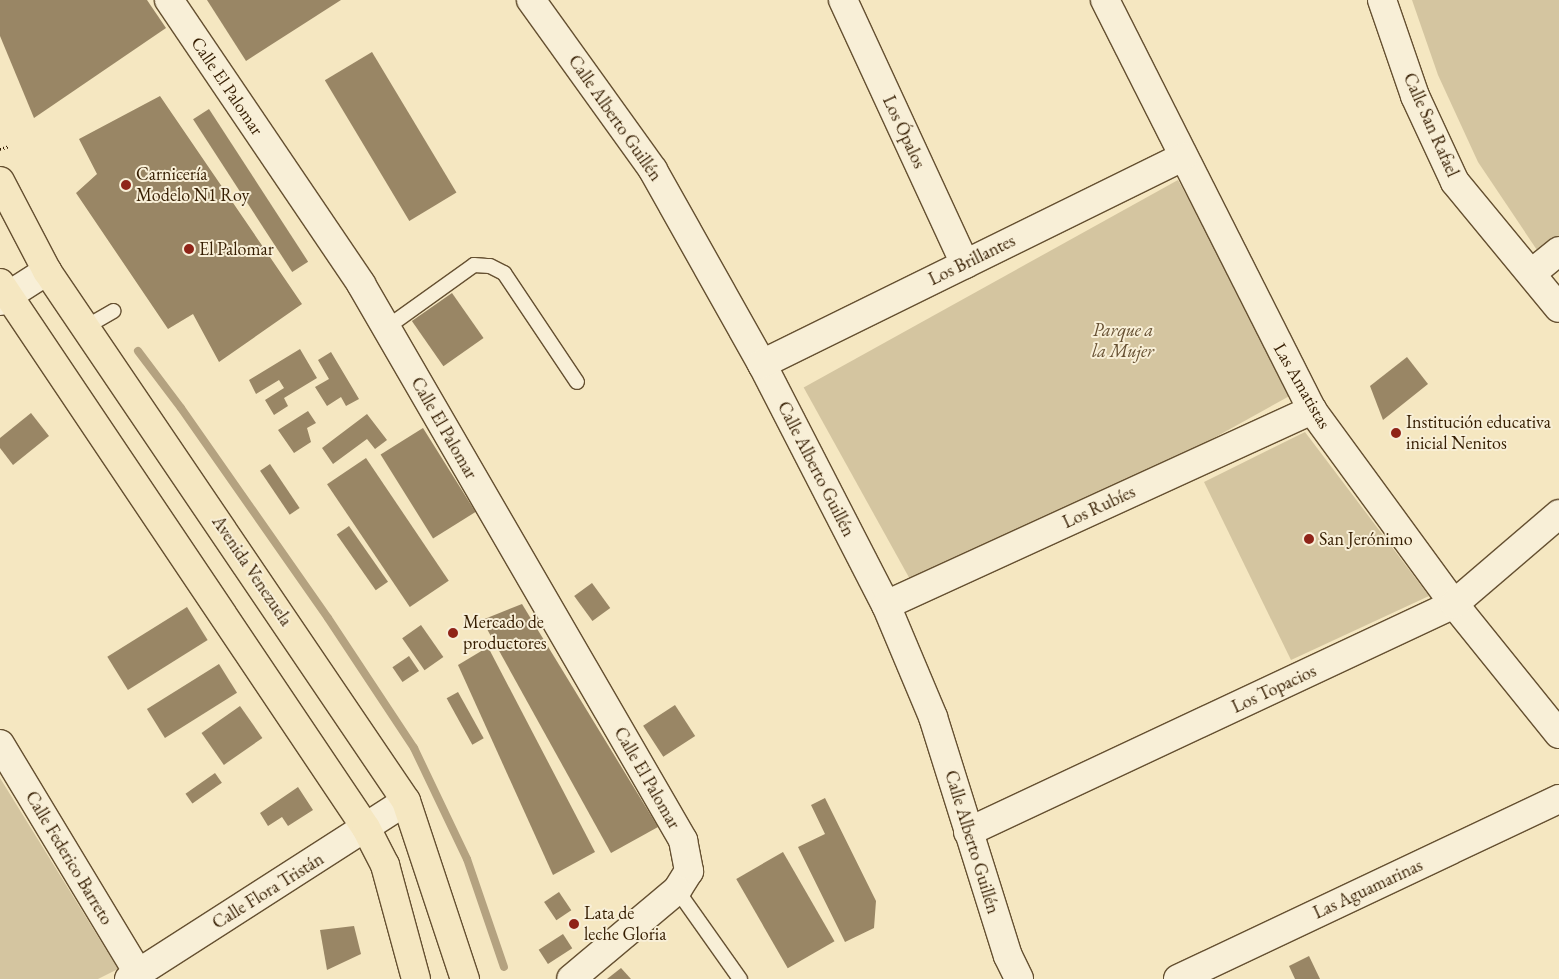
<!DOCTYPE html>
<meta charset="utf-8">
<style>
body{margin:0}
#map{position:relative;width:1559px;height:979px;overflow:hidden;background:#f5e7c1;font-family:"EB Garamond",serif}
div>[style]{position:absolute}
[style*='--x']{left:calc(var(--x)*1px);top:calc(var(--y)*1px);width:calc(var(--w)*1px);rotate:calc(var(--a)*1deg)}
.green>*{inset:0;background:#d4c5a0;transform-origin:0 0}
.stream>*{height:8px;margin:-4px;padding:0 4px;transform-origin:4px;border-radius:4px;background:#b4a280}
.building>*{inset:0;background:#998665;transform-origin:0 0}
.path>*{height:3px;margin-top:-1.5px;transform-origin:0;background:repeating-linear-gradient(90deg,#351d01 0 1px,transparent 0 3.5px)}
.roads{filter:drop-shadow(1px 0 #655031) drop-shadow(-1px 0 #655031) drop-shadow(0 1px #655031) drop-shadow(0 -1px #655031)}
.lane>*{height:14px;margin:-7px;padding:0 7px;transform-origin:7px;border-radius:7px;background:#f8efd7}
.street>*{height:28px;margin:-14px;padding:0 14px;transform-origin:14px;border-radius:14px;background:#f8efd7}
.primary>*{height:28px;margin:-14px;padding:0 14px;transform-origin:14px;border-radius:14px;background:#f5e7c1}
.dots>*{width:14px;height:14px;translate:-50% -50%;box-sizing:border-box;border:2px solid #f8efd7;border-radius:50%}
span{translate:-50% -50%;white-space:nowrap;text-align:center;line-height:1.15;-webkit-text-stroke:4px #f8efd7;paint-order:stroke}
.street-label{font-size:18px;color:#351d01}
.poi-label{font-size:18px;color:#351d01}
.left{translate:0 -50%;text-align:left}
.park-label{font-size:18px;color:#654f31;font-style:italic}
</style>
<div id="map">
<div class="green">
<i style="clip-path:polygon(1412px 0,1559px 0,1559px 241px,1541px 256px,1478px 162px,1438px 75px)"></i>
<i style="left:1178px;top:180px;width:243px;height:428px;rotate:61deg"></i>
<i style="clip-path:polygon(1305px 432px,1429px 596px,1291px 660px,1204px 482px)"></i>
<i style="clip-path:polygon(0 778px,118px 969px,98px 979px,0 979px)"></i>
</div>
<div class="stream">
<i style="--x:138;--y:351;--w:71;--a:53"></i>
<i style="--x:181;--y:408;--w:256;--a:55"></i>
<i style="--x:328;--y:618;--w:156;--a:56.5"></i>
<i style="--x:414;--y:748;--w:123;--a:64.5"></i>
<i style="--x:467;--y:859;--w:114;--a:71.1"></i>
</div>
<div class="building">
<i style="clip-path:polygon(0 0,147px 0,166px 28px,34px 118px,0 36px)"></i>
<i style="clip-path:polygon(207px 0,341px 0,246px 61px)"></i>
<i style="left:372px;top:52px;width:164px;height:55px;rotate:59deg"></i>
<i style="clip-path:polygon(160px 96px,302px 304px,219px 362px,193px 314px,168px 329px,76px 193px,97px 174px,79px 139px)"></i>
<i style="left:209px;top:109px;width:182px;height:19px;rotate:57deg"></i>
<i style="left:452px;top:293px;width:55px;height:49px;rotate:55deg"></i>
<i style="clip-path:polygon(300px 349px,317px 378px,284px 398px,288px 406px,274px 415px,265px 400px,284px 388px,279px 380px,256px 394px,249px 380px)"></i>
<i style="clip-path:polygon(331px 352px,359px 399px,346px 406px,341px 397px,327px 406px,315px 387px,329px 379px,318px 360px)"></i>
<i style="clip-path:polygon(1407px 357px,1428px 384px,1383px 420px,1370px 386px)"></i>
<i style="clip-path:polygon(308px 411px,316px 423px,307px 428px,311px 442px,294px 453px,278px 430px)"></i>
<i style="clip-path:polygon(31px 413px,49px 436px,13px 465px,0 448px,0 438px)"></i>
<i style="clip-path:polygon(367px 414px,387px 440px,375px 449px,367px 439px,333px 464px,322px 448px)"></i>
<i style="left:423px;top:428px;width:99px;height:50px;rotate:58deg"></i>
<i style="left:366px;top:458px;width:148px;height:47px;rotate:56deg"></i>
<i style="left:270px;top:464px;width:53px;height:12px;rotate:56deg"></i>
<i style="left:349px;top:526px;width:68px;height:15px;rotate:55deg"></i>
<i style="left:592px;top:583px;width:31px;height:22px;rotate:54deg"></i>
<i style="clip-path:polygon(522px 604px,658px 827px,611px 853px,482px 620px)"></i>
<i style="left:187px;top:607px;width:39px;height:94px;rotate:58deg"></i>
<i style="left:421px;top:625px;width:39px;height:23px;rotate:55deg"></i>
<i style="clip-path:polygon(488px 647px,595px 852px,553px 875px,458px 665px)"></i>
<i style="left:409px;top:656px;width:18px;height:20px;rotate:56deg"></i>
<i style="left:219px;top:664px;width:34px;height:85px;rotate:58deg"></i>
<i style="left:458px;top:692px;width:53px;height:13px;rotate:61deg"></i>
<i style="left:675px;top:705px;width:37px;height:38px;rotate:57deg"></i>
<i style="left:240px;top:706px;width:39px;height:47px;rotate:55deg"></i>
<i style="left:215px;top:773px;width:12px;height:36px;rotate:55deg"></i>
<i style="clip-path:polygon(298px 787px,313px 810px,288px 826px,282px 817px,268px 826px,260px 813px)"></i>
<i style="clip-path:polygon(825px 798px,876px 901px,874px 928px,845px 942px,798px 847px,825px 834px,811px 805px)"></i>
<i style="left:783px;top:852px;width:103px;height:54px;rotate:60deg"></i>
<i style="left:559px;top:892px;width:22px;height:18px;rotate:56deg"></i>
<i style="clip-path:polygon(354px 926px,361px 954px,327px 970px,320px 930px)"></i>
<i style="left:563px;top:934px;width:17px;height:29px;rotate:57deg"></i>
<i style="clip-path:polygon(1309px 956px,1320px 979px,1295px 979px,1289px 966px)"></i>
<i style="clip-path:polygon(621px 968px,631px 979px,607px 979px)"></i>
</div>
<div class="path">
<i style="--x:0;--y:149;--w:9;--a:-18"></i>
</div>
<div class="roads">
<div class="lane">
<i style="--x:84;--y:328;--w:34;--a:-30"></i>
<i style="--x:386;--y:328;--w:108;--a:-35.6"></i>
<i style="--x:474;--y:265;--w:16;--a:4"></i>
<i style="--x:490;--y:266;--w:16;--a:27"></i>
<i style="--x:504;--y:273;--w:131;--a:56.2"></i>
<i style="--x:677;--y:890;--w:109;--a:54.7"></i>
</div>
<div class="street">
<i style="--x:169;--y:0;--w:343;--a:55.9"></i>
<i style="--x:361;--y:284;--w:643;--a:59.92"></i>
<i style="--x:683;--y:840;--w:32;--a:79"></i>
<i style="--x:689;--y:871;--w:22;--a:122"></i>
<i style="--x:677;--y:890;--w:138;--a:140"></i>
<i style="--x:531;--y:0;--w:209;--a:54.3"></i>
<i style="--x:653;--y:170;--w:223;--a:60.7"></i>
<i style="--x:762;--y:364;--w:271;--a:62.8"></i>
<i style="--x:886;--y:605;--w:121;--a:67.2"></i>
<i style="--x:933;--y:717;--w:250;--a:72.6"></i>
<i style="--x:1008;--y:956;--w:25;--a:64"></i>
<i style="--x:843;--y:0;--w:291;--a:65.2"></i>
<i style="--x:1105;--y:0;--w:459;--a:63.2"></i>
<i style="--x:1312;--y:410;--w:240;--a:53.8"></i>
<i style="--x:1454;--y:604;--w:167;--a:51.1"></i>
<i style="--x:1382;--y:0;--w:102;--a:71"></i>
<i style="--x:1415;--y:96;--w:95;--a:65.1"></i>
<i style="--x:1455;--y:182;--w:163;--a:50.5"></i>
<i style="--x:1532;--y:273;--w:35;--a:-39"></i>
<i style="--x:0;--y:301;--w:56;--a:-32.6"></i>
<i style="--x:762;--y:364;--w:469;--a:-26.2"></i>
<i style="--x:886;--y:605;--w:469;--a:-24.6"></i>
<i style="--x:0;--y:744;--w:267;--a:58.9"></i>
<i style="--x:968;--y:832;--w:537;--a:-25.13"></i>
<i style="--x:1454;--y:604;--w:138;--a:-40.6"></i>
<i style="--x:129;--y:979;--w:329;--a:-32.7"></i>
<i style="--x:1178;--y:979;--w:421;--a:-25.3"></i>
</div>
<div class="primary">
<i style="--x:0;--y:181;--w:102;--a:62.4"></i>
<i style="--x:47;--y:271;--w:640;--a:55.89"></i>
<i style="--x:406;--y:801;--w:188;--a:71.7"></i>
<i style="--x:0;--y:283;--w:656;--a:56.12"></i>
<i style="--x:366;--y:828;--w:42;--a:62.8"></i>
<i style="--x:385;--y:865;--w:118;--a:74.8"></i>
</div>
</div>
<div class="dots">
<i style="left:126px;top:185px;background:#8f2418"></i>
<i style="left:189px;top:249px;background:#8f2418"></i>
<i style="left:1396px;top:433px;background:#8f2418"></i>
<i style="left:1309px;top:539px;background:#8f2418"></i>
<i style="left:453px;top:633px;background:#8f2418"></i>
<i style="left:574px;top:924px;background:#8f2418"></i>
</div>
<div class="street-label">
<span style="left:227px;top:86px;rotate:56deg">Calle El Palomar</span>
<span style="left:615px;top:118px;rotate:55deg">Calle Alberto Guillén</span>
<span style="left:1431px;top:125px;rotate:66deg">Calle San Rafael</span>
<span style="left:904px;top:132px;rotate:65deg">Los Ópalos</span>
<span style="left:972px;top:260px;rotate:-26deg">Los Brillantes</span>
<span style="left:1302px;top:386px;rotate:60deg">Las Amatistas</span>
<span style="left:444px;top:428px;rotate:60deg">Calle El Palomar</span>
<span style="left:816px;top:469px;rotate:63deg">Calle Alberto Guillén</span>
<span style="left:1099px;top:507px;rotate:-25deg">Los Rubíes</span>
<span style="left:252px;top:571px;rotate:56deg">Avenida Venezuela</span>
<span style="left:1274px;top:689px;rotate:-25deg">Los Topacios</span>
<span style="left:647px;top:778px;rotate:60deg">Calle El Palomar</span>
<span style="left:972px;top:842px;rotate:73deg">Calle Alberto Guillén</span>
<span style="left:69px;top:858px;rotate:59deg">Calle Federico Barreto</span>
<span style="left:1368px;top:889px;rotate:-25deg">Las Aguamarinas</span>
<span style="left:268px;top:891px;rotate:-32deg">Calle Flora Tristán</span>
</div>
<div class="poi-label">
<span class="left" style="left:136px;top:185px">Carnicería<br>Modelo N1 Roy</span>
<span class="left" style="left:199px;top:249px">El Palomar</span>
<span class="left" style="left:1406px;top:433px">Institución educativa<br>inicial Nenitos</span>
<span class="left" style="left:1319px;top:539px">San Jerónimo</span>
<span class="left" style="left:463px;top:633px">Mercado de<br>productores</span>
<span class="left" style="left:584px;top:924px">Lata de<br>leche Gloria</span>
</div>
<div class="park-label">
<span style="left:1123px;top:341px">Parque a<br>la Mujer</span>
</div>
</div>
